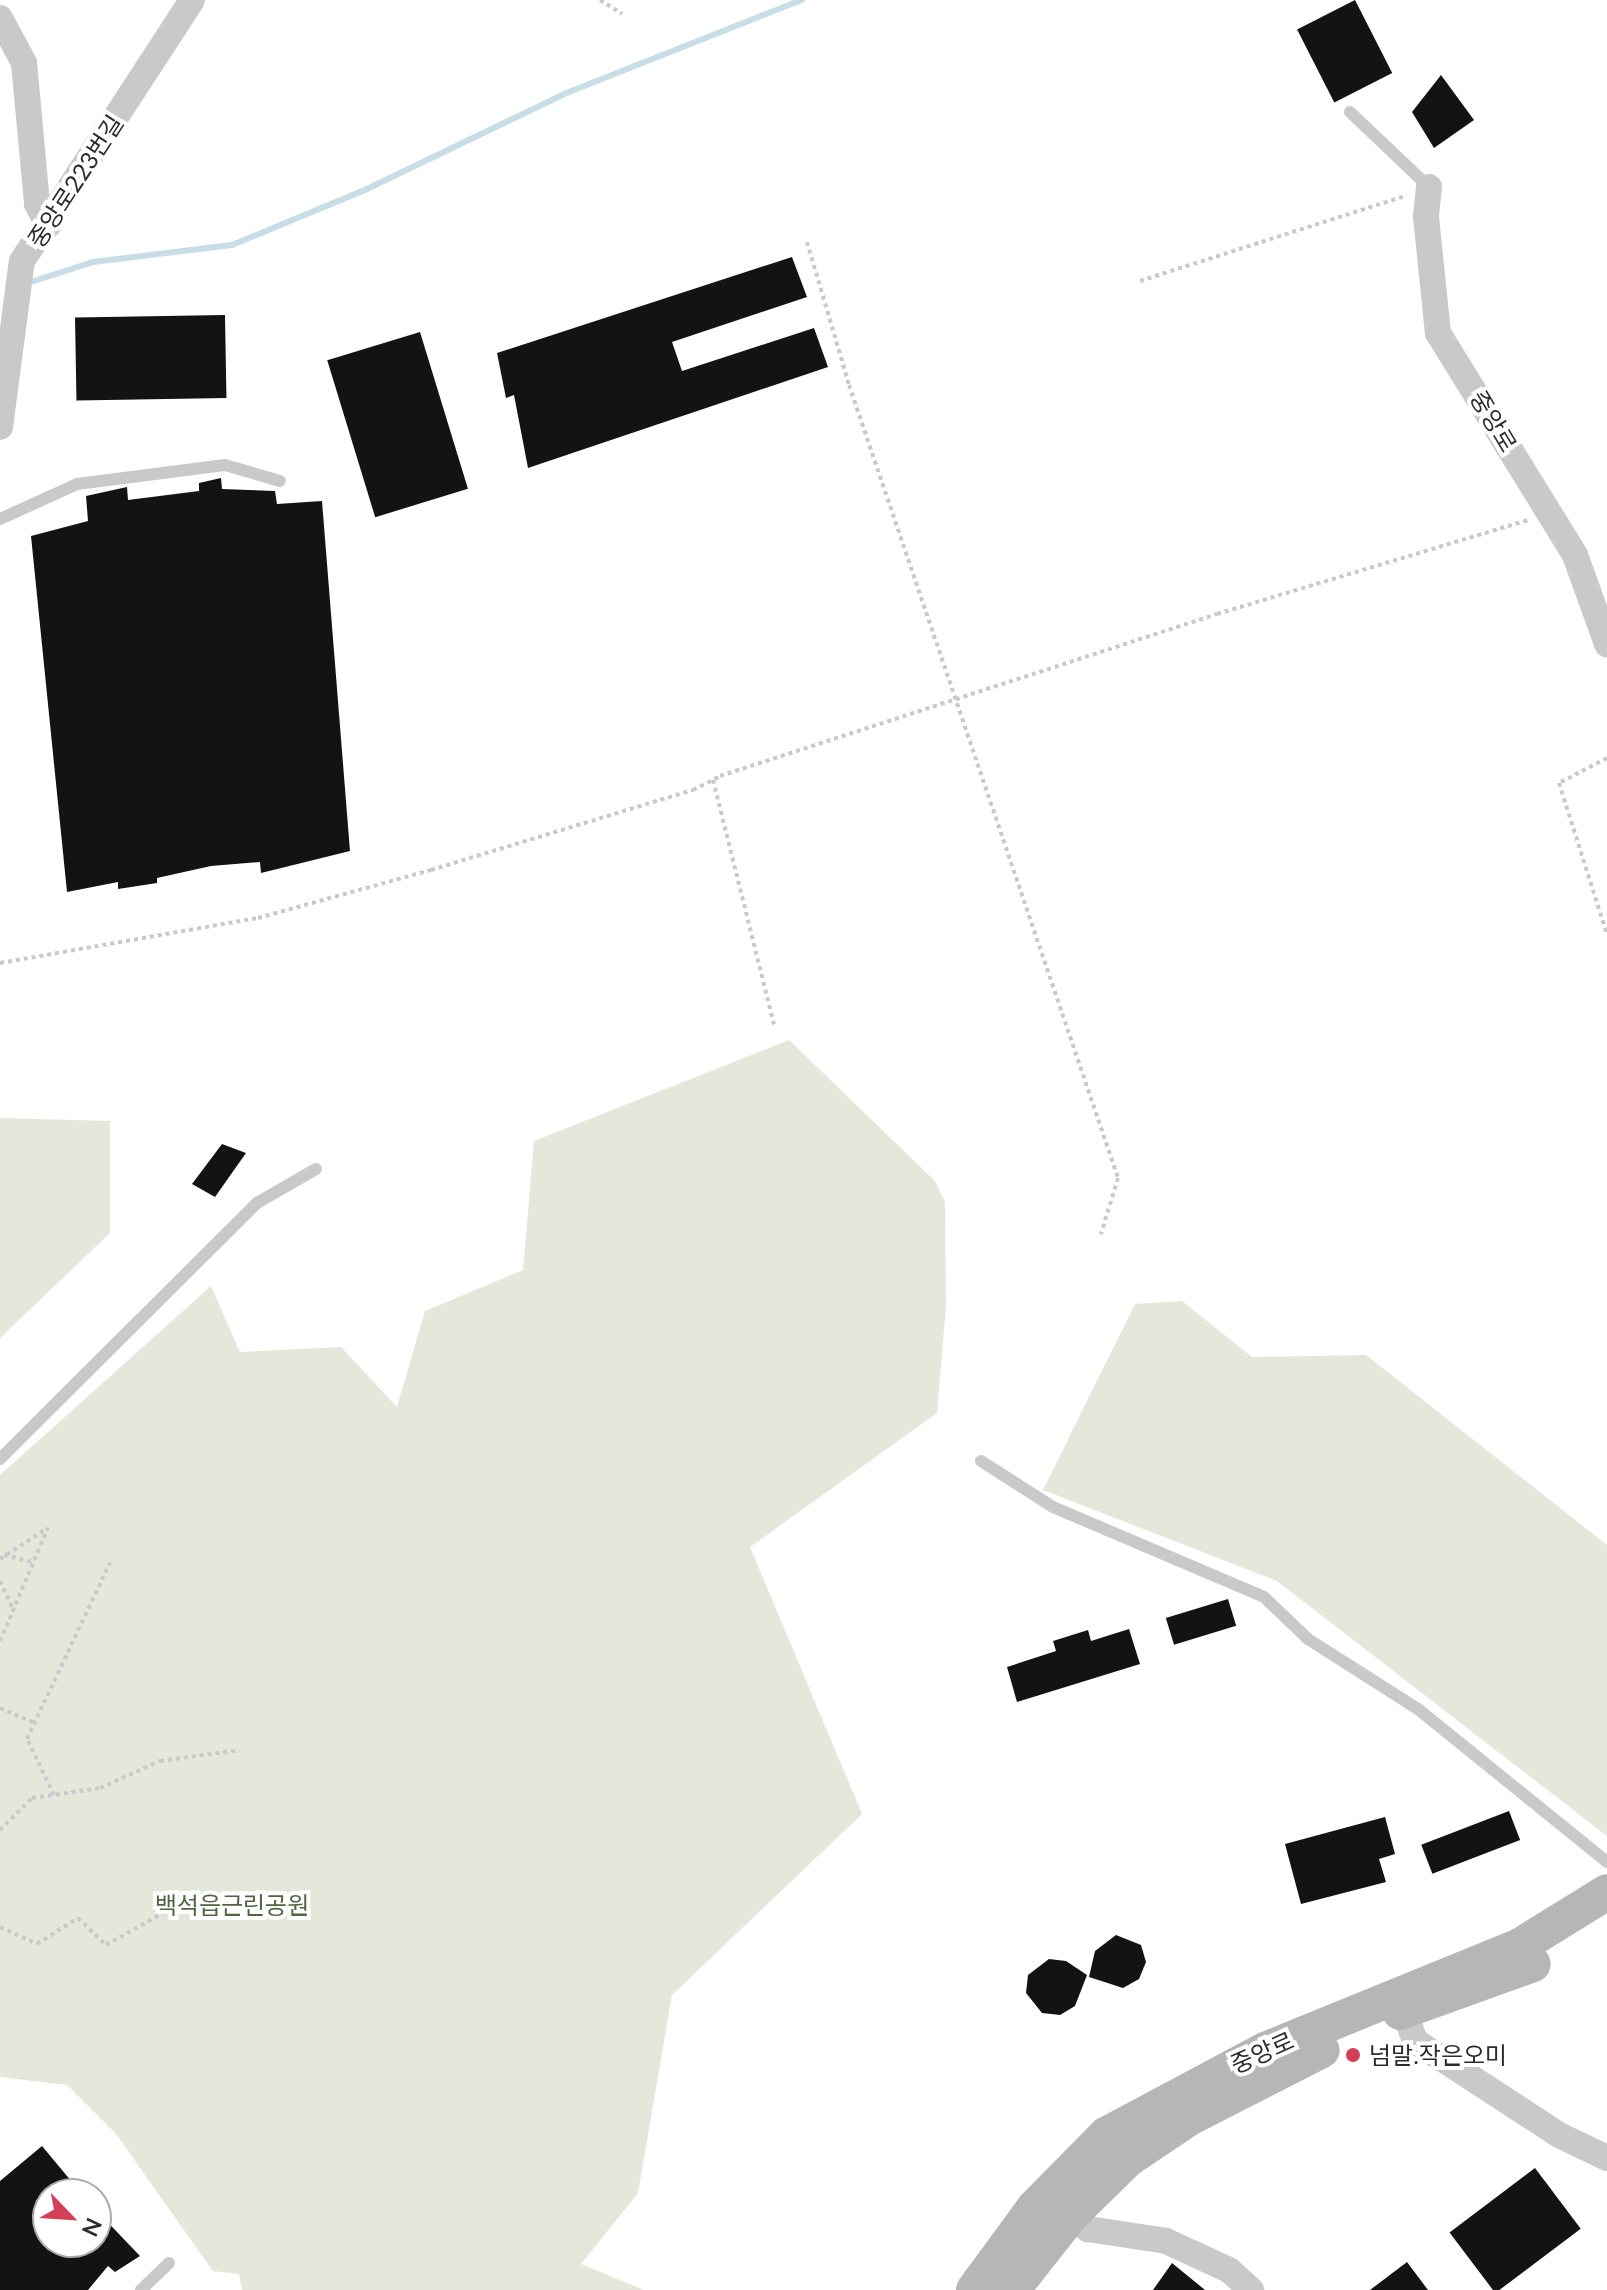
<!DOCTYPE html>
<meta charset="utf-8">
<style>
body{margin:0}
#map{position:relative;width:1607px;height:2290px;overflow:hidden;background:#fff;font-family:Lato,"Noto Sans KR",sans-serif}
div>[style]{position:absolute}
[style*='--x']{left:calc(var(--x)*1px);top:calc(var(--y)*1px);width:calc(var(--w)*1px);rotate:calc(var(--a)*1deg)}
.green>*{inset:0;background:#e3e8db}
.stream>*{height:6px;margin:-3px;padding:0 3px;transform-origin:3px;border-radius:3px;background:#c9dde7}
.building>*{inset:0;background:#131313;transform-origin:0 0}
.path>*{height:4px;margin-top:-2px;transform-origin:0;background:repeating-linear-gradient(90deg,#c9c9c9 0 4px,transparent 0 8px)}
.lane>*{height:12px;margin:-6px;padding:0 6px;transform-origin:6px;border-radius:6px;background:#c9c9c9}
.street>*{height:26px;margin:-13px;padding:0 13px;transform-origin:13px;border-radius:13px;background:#c9c9c9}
.secondary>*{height:36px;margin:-18px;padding:0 18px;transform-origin:18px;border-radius:18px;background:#b6b6b6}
.dots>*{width:22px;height:22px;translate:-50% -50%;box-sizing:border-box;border:4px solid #fff;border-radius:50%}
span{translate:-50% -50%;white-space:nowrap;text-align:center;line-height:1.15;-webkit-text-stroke:8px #fff;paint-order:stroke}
.street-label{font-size:24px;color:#2c2c2c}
.park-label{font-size:24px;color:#52633f}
.poi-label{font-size:24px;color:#2c2c2c}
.left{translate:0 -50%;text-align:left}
.north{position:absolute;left:32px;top:2178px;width:80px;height:80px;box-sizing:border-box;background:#fff;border:2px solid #ababab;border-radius:50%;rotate:115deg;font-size:22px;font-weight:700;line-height:32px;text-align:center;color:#2c2c2c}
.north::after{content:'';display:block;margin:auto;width:28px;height:36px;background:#d23f56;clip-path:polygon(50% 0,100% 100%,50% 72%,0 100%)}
</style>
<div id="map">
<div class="green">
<i style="clip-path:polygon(789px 1040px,935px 1181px,945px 1202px,946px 1305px,937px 1413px,750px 1547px,862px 1814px,672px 1995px,638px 2193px,581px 2264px,644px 2290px,242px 2290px,239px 2274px,213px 2271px,116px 2134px,67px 2085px,0 2077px,0 1475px,211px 1286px,240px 1352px,341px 1347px,397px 1407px,425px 1311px,523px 1270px,534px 1141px)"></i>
<i style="clip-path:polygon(0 1118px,110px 1121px,110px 1233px,0 1338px)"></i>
<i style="clip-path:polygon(1182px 1301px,1252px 1357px,1366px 1355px,1607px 1545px,1607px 1836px,1277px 1581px,1043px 1490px,1135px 1304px)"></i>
</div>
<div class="stream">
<i style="--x:25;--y:284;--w:71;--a:-17.9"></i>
<i style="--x:93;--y:262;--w:140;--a:-7"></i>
<i style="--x:232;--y:245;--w:146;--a:-22.5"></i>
<i style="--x:367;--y:189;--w:219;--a:-25.7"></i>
<i style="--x:564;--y:94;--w:256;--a:-21.6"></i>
</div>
<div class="building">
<i style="left:1355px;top:0;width:82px;height:65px;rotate:63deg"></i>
<i style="clip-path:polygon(1441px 75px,1474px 120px,1434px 148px,1412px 112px)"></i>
<i style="clip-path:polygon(792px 257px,807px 297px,672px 342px,682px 371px,814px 328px,828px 367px,528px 468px,514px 395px,506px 398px,497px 353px)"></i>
<i style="left:225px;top:315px;width:83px;height:150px;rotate:89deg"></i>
<i style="left:420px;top:332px;width:164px;height:97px;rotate:73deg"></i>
<i style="clip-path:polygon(221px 478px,222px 489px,275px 491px,277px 504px,322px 501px,350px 851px,261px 873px,260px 862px,211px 866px,157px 878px,157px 883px,118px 889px,118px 882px,67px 892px,31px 536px,88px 521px,86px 496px,127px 487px,128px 500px,199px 491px,199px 483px)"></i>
<i style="clip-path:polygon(222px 1144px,246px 1153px,215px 1197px,192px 1184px)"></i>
<i style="left:1228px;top:1599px;width:28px;height:65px;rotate:73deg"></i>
<i style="clip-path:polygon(1129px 1629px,1140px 1664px,1017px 1702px,1007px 1667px,1056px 1651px,1053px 1641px,1088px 1630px,1091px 1641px)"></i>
<i style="left:1509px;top:1811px;width:31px;height:94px;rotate:69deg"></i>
<i style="clip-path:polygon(1385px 1817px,1395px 1854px,1379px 1859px,1386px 1882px,1301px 1904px,1285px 1844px)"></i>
<i style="clip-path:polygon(1116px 1935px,1141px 1945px,1146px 1962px,1139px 1979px,1123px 1988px,1089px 1977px,1095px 1951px)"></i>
<i style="clip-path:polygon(1049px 1959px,1066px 1961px,1087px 1975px,1075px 2006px,1060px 2015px,1042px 2013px,1026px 1993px,1028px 1975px)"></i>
<i style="clip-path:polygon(42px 2146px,82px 2194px,48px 2194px,48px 2242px,96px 2242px,96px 2210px,140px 2256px,115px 2272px,108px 2266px,88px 2290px,0 2290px,0 2181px)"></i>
<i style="left:1535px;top:2168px;width:76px;height:107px;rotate:53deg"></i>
<i style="clip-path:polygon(1407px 2262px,1428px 2290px,1370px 2290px)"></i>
<i style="clip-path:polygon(1172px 2263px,1205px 2290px,1153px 2290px)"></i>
</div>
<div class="path">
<i style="--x:600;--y:0;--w:26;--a:32"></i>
<i style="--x:807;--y:242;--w:149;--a:73.6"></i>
<i style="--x:849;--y:385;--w:837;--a:71.26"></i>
<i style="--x:1118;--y:1178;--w:59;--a:106.9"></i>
<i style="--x:1140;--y:281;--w:277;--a:-17.8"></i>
<i style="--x:1607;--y:758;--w:54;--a:152.5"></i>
<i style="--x:1559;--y:783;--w:158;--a:72.4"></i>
<i style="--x:713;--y:780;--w:252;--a:76"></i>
<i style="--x:0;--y:963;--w:262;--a:-9.9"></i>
<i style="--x:258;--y:918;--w:180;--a:-15.5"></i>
<i style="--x:431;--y:870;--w:274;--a:-17"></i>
<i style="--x:693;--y:790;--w:30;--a:-27"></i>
<i style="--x:720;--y:776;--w:523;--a:-18.05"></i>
<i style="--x:1217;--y:614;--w:326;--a:-16.8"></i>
<i style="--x:4;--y:1555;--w:30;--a:14"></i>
<i style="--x:0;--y:1559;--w:55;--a:-33.1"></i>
<i style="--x:0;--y:1581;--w:29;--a:65"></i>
<i style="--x:0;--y:1641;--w:123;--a:-67"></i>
<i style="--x:0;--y:1708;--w:40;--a:23.4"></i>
<i style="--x:54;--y:1795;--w:62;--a:-115.7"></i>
<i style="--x:27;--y:1739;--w:195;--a:-64.8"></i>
<i style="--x:0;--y:1830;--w:45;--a:-45"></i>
<i style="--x:32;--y:1798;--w:69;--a:-8.4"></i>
<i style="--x:100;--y:1788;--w:66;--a:-24.2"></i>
<i style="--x:160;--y:1761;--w:80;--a:-7.9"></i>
<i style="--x:0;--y:1927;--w:41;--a:24.7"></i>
<i style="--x:37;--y:1944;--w:49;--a:-32.4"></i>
<i style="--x:78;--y:1918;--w:39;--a:44"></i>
<i style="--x:106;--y:1945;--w:94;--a:-29.3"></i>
<i style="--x:188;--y:1899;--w:28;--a:19"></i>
</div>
<div class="lane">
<i style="--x:1350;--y:112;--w:109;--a:43.5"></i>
<i style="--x:0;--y:519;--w:85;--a:-24.4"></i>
<i style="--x:77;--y:484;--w:149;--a:-7.3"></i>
<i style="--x:225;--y:465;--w:57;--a:16.2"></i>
<i style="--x:0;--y:1459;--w:363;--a:-44.9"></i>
<i style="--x:257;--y:1203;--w:68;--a:-30"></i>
<i style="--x:981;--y:1461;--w:85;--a:32.6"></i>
<i style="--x:1053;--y:1507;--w:229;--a:23.1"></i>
<i style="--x:1264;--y:1597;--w:61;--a:43.7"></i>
<i style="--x:1308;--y:1639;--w:130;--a:32.5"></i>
<i style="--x:1418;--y:1709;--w:243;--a:39"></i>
<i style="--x:141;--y:2290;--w:39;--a:-44"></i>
</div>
<div class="street">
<i style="--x:0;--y:18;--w:51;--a:61.9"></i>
<i style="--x:24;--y:63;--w:142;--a:84.7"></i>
<i style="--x:37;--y:204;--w:24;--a:62"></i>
<i style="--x:1429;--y:187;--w:30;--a:96"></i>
<i style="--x:1426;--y:217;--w:117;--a:84.1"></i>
<i style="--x:1438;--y:333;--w:261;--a:58.3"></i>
<i style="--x:1575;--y:555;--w:95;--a:70.2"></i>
<i style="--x:0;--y:427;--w:167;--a:-82.5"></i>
<i style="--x:22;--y:261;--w:311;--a:-56.9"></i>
<i style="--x:1399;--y:1997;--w:47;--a:70"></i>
<i style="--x:1415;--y:2041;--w:174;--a:33.1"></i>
<i style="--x:1561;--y:2136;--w:51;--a:25.6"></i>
<i style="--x:1059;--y:2205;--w:38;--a:40"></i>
<i style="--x:1088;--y:2229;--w:79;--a:8.7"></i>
<i style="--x:1166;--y:2241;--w:69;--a:24.7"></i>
<i style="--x:1229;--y:2270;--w:30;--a:42"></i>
</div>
<div class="secondary">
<i style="--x:1400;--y:2012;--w:141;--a:-19.8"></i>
<i style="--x:974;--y:2290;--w:102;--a:-53.8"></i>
<i style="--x:1034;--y:2208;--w:103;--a:-45.4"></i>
<i style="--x:1106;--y:2135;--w:180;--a:-28.1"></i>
<i style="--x:1265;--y:2050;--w:275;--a:-22.2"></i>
<i style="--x:1520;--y:1946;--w:102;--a:-31.8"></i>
<i style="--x:1012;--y:2290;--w:94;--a:-51.9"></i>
<i style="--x:1070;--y:2216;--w:81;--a:-44.5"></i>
<i style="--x:1128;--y:2159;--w:73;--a:-33.9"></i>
<i style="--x:1189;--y:2118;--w:149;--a:-27.1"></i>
</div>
<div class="dots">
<i style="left:1353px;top:2055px;background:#d23f56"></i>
</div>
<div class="street-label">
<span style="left:75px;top:181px;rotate:-57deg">중앙로223번길</span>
<span style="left:1494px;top:421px;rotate:59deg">중앙로</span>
<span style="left:1262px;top:2052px;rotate:-24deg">중앙로</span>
</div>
<div class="park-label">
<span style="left:232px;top:1905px">백석읍근린공원</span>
</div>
<div class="poi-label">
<span class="left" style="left:1369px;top:2055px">넘말.작은오미</span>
</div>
<div class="north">N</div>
</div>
